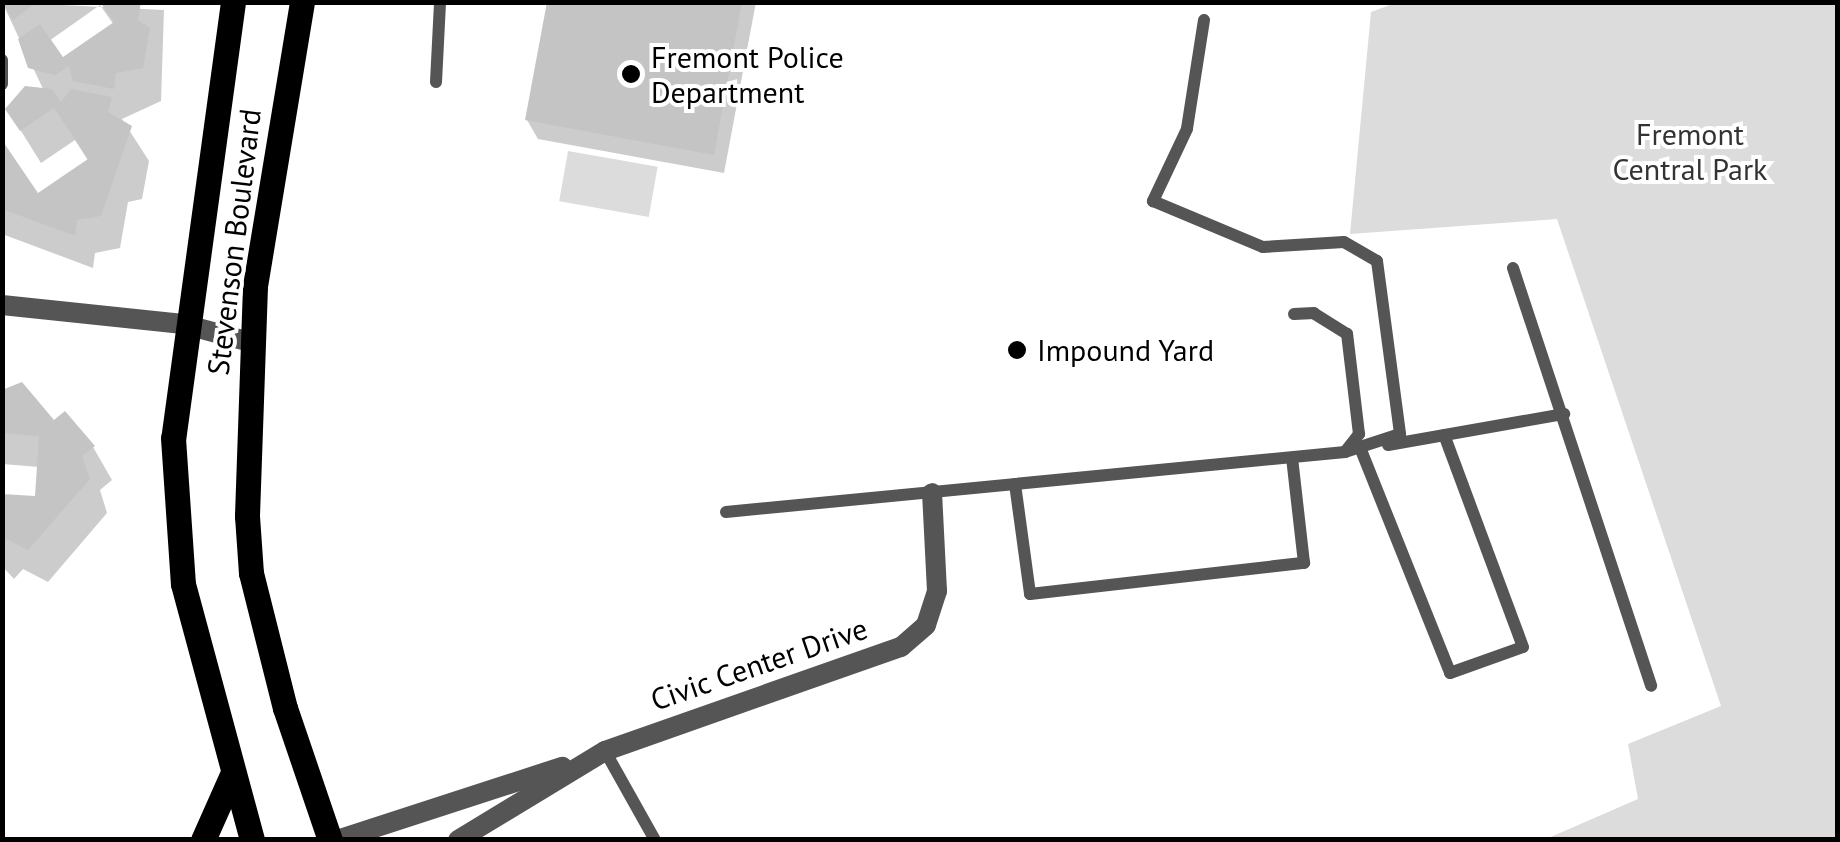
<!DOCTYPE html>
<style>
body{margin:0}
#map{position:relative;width:1840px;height:842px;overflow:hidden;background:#fff;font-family:"PT Sans",sans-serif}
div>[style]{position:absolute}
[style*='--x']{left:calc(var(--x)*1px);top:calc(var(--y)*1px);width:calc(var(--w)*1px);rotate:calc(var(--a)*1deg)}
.green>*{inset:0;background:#dcdcdc;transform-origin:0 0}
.shadow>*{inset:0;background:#0003}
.building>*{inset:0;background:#c4c4c4}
.service>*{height:12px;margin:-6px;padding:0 6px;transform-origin:6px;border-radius:6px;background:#555}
.minor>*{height:20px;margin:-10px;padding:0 10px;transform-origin:10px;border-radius:10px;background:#555}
.primary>*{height:25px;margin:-12.5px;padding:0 12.5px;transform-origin:12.5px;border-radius:12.5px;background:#000}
.dots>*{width:28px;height:28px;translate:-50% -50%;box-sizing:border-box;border:5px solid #fff;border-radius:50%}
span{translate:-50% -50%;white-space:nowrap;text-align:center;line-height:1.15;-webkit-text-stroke:8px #fff;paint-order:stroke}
.poi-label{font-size:30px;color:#000}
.left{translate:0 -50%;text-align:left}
.park-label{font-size:30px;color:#333}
.street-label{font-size:30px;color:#000}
.frame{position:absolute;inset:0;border:5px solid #000;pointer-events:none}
</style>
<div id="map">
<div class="green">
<i style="clip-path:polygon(1398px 2px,1837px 3px,1837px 839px,1546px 839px,1638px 799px,1628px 744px,1721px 706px,1557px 219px,1350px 234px,1371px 12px)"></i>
<i style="left:568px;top:151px;width:91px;height:51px;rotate:10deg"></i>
</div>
<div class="shadow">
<i style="clip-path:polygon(evenodd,2px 2px,164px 10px,161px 101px,122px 119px,149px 161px,142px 199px,128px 202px,120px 248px,95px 253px,93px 268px,2px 234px,2px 144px,38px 196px,89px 162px,75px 140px,41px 163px,8px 110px,44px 91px,2px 2px,100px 5px,114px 25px,63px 61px,49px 41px,100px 5px)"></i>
<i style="clip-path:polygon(549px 2px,756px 2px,724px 173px,538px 139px,527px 120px)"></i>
<i style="clip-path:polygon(2px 389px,93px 447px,112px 480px,100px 490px,107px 513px,48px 582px,23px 569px,14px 579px,2px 566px,2px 496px,37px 499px,39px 467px,2px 464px)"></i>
</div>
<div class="building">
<i style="clip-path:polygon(2px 2px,37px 2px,13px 20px)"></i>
<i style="clip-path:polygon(100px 2px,141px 2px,138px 20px,150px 28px,143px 68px,116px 73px,114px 89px,73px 81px,69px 66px,55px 75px,28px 68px,18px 39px,40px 24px,63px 57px,114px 22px)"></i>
<i style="clip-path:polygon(547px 2px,742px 2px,714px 155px,525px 120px)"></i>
<i style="clip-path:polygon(25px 86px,52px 89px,61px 102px,71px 89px,112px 97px,108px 112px,132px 126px,101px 216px,77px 220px,75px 236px,2px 209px,2px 140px,38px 193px,88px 159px,54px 108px,20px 131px,5px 109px)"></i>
<i style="clip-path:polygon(22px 382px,54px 420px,65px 411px,95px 446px,82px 456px,90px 479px,28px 550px,2px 537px,2px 494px,35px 496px,39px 436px,2px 433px,2px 390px)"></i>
</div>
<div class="service">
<i style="--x:1204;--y:20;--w:110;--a:98.9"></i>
<i style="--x:1187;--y:129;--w:80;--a:115.3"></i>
<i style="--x:1153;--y:201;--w:119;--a:22.7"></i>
<i style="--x:1263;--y:247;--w:81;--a:-3.5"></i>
<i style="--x:1344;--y:242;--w:38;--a:30"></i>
<i style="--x:1377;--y:261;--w:175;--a:82.4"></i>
<i style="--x:1400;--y:434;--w:58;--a:161.9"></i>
<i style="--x:2;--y:60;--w:24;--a:90"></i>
<i style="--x:436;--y:82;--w:80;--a:-87.1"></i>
<i style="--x:1513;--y:268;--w:440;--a:71.7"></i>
<i style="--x:1388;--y:445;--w:179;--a:-10"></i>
<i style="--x:1361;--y:450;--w:240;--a:68.2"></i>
<i style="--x:1450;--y:673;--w:77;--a:-19.6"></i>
<i style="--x:1523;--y:647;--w:226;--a:-110.4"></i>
<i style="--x:1015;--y:484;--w:111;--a:82.2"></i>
<i style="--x:1030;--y:594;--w:276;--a:-6.5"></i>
<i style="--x:1304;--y:563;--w:106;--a:-96.5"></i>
<i style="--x:726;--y:512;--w:622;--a:-5.54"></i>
<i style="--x:1345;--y:452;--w:23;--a:-52"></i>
<i style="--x:1359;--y:434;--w:101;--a:-96.8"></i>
<i style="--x:1347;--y:334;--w:39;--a:-148"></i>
<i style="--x:1314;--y:313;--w:20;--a:177"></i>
<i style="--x:605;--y:751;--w:102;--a:60.7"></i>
</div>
<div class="minor">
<i style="--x:2;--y:305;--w:182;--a:6"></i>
<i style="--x:183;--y:324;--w:69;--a:15"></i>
<i style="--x:337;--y:840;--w:237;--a:-18"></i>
<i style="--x:458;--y:840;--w:172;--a:-31.2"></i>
<i style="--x:605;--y:751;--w:314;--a:-19.4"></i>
<i style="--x:901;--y:647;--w:33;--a:-41"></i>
<i style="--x:926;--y:625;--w:36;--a:-72"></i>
<i style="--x:937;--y:591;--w:98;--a:-92.9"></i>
</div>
<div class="primary">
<i style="--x:233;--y:2;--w:440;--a:97.8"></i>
<i style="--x:173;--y:438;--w:146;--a:86.1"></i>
<i style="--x:183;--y:584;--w:265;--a:74.9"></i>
<i style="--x:302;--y:2;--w:288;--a:99.4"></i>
<i style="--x:255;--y:286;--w:230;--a:92"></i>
<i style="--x:247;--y:516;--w:57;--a:86"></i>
<i style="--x:251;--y:573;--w:139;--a:75.9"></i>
<i style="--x:285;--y:708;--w:139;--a:71.2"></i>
<i style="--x:203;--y:840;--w:71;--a:-66"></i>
</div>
<div class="dots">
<i style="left:631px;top:74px;background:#000"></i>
<i style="left:1017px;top:350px;background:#000"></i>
</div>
<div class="poi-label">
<span class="left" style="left:651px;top:74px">Fremont Police<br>Department</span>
<span class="left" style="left:1037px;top:350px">Impound Yard</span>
</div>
<div class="park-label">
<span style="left:1690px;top:151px">Fremont<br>Central Park</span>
</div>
<div class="street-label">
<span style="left:234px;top:242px;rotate:-83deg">Stevenson Boulevard</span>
<span style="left:759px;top:664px;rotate:-19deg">Civic Center Drive</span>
</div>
<div class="frame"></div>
</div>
